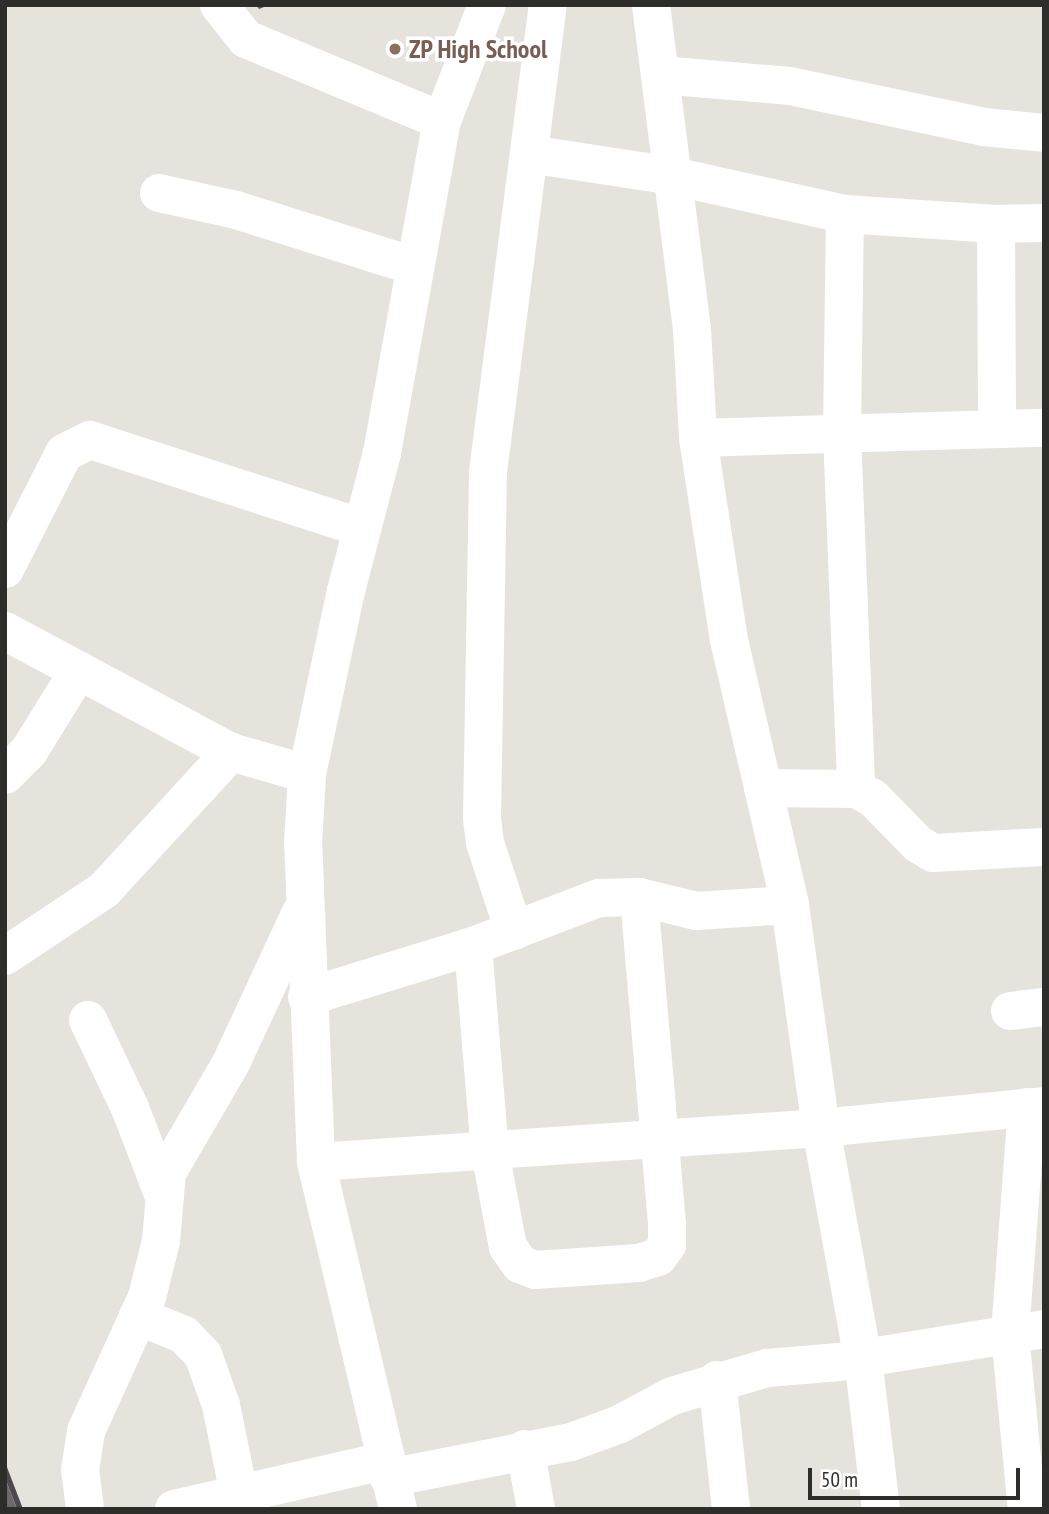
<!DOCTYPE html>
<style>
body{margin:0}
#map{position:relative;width:1049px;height:1514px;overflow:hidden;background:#e5e3db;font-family:"PT Sans Narrow",sans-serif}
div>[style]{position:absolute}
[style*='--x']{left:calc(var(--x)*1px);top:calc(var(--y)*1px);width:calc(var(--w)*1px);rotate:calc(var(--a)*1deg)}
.minor>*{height:38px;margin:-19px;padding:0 19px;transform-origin:19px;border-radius:19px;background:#fff}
.wall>*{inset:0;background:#5f5a5f}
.shaded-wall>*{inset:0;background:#4d4a4e}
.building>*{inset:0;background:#6e696f}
.dots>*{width:19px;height:19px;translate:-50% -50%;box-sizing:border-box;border:4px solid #fff;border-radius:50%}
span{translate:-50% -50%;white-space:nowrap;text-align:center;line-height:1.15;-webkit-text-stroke:7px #fff;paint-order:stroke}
.education-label{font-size:26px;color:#785e54;font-weight:700}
.left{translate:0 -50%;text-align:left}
.frame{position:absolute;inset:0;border:7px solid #2d2d2a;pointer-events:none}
.scale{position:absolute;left:808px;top:1468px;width:212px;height:32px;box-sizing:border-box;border:4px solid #2d2d2a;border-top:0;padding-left:9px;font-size:21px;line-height:24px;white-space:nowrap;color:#2d2d2a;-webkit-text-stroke:5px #fff;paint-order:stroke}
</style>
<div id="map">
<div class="minor">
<i style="--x:219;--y:5;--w:43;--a:51.5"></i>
<i style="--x:246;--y:39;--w:212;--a:22.7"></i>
<i style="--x:651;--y:5;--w:327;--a:82.8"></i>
<i style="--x:692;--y:329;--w:109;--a:86.8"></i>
<i style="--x:698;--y:438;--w:204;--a:81.3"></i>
<i style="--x:729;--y:640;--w:272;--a:77"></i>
<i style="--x:790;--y:905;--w:225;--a:82.1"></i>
<i style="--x:821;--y:1128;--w:234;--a:79.7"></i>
<i style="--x:863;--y:1358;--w:152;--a:83.2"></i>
<i style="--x:660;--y:75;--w:130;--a:4.8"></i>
<i style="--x:790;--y:86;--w:198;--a:11.9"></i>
<i style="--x:984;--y:127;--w:60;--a:5.7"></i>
<i style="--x:529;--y:154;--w:146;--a:8.7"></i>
<i style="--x:673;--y:176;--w:176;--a:12.5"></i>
<i style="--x:845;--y:214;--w:151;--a:3.8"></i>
<i style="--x:996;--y:224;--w:48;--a:-1.2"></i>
<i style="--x:159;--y:193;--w:79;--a:12.4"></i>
<i style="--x:236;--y:210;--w:187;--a:17.5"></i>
<i style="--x:845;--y:214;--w:220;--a:90.8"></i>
<i style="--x:842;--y:434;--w:355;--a:87.7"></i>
<i style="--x:996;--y:224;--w:205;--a:89.7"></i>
<i style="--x:698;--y:438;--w:346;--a:-1.7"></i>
<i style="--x:5;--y:569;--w:130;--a:-63"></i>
<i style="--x:64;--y:453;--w:29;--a:-27"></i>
<i style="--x:90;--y:440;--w:286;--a:17.9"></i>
<i style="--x:5;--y:631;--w:256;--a:28.2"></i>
<i style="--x:5;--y:775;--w:34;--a:-45"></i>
<i style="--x:29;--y:751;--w:95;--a:-58.3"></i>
<i style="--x:763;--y:788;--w:93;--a:0.6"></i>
<i style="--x:856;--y:789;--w:19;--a:28"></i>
<i style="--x:873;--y:798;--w:64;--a:45.6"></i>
<i style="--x:918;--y:844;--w:17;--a:31"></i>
<i style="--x:933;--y:853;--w:111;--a:-3.1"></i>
<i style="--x:514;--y:931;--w:93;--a:-108.2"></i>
<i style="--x:485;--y:843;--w:26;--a:-97"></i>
<i style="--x:482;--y:817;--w:345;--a:-89"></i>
<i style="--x:488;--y:472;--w:471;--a:-82.7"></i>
<i style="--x:473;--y:946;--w:207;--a:85.3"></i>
<i style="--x:490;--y:1152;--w:97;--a:79.3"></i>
<i style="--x:508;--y:1247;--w:21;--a:55"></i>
<i style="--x:520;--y:1264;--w:16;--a:22"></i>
<i style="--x:535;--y:1270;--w:104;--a:-3.9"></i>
<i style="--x:639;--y:1263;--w:20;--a:-18"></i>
<i style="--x:658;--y:1257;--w:15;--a:-53"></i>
<i style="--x:667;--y:1245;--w:21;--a:-90"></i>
<i style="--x:667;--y:1224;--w:328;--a:-94.9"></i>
<i style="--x:5;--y:956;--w:119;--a:-33.7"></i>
<i style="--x:104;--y:890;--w:188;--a:-47.4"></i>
<i style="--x:231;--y:752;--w:79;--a:16.1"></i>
<i style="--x:307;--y:997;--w:174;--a:-17.1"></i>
<i style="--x:473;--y:946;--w:135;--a:-20.9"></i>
<i style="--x:599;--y:898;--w:40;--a:-1.4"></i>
<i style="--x:639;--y:897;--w:59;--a:13.8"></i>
<i style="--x:696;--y:911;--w:94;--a:-3.7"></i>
<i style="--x:1010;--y:1011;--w:34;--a:-7"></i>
<i style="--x:88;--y:1020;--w:98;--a:64.5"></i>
<i style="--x:130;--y:1108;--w:97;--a:69"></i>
<i style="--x:1027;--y:1107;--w:228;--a:94.3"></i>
<i style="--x:1010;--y:1334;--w:176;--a:84.5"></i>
<i style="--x:316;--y:1162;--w:506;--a:-3.85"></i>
<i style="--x:821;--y:1128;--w:224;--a:-5.6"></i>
<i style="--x:138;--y:1316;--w:50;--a:22.4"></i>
<i style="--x:184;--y:1335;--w:28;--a:46"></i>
<i style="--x:203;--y:1355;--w:53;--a:70.2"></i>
<i style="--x:221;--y:1405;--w:106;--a:78.6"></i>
<i style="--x:717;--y:1380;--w:130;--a:83.8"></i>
<i style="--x:525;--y:1449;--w:61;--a:79.6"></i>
<i style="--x:389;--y:1478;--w:186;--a:-11.2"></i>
<i style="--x:571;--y:1442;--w:52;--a:-20.2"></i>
<i style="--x:620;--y:1424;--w:59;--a:-28.3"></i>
<i style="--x:672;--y:1396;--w:99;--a:-16.4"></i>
<i style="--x:767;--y:1368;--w:72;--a:-4.8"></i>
<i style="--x:839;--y:1362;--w:208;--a:-9.1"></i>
<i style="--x:85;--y:1509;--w:39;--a:-97"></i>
<i style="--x:80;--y:1470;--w:39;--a:-81"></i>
<i style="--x:86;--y:1431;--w:147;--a:-65.5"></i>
<i style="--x:147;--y:1297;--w:58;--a:-76"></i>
<i style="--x:161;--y:1241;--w:68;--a:-85"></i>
<i style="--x:167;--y:1173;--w:127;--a:-59.8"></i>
<i style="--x:231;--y:1063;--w:166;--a:-65.1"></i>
<i style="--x:174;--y:1509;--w:215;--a:-12.9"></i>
<i style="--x:398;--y:1509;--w:357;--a:-103.3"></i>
<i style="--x:316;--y:1162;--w:318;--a:-92.3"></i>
<i style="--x:303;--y:844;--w:70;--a:-86.7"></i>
<i style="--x:307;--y:774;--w:187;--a:-78"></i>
<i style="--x:346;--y:591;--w:143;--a:-75.4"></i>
<i style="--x:382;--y:453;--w:337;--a:-79.8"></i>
<i style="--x:442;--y:121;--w:124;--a:-68.8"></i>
</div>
<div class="wall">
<i style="clip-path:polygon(256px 5px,269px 5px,259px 9px)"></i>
</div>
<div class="shaded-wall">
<i style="clip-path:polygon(5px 1462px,23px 1509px,17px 1509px,5px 1478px)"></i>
</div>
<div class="building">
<i style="clip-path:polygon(5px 1478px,17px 1509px,5px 1509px)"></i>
</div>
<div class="dots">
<i style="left:395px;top:49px;background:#8d6e63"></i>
</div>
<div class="education-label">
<span class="left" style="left:409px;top:49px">ZP High School</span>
</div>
<div class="frame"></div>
<div class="scale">50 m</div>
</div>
